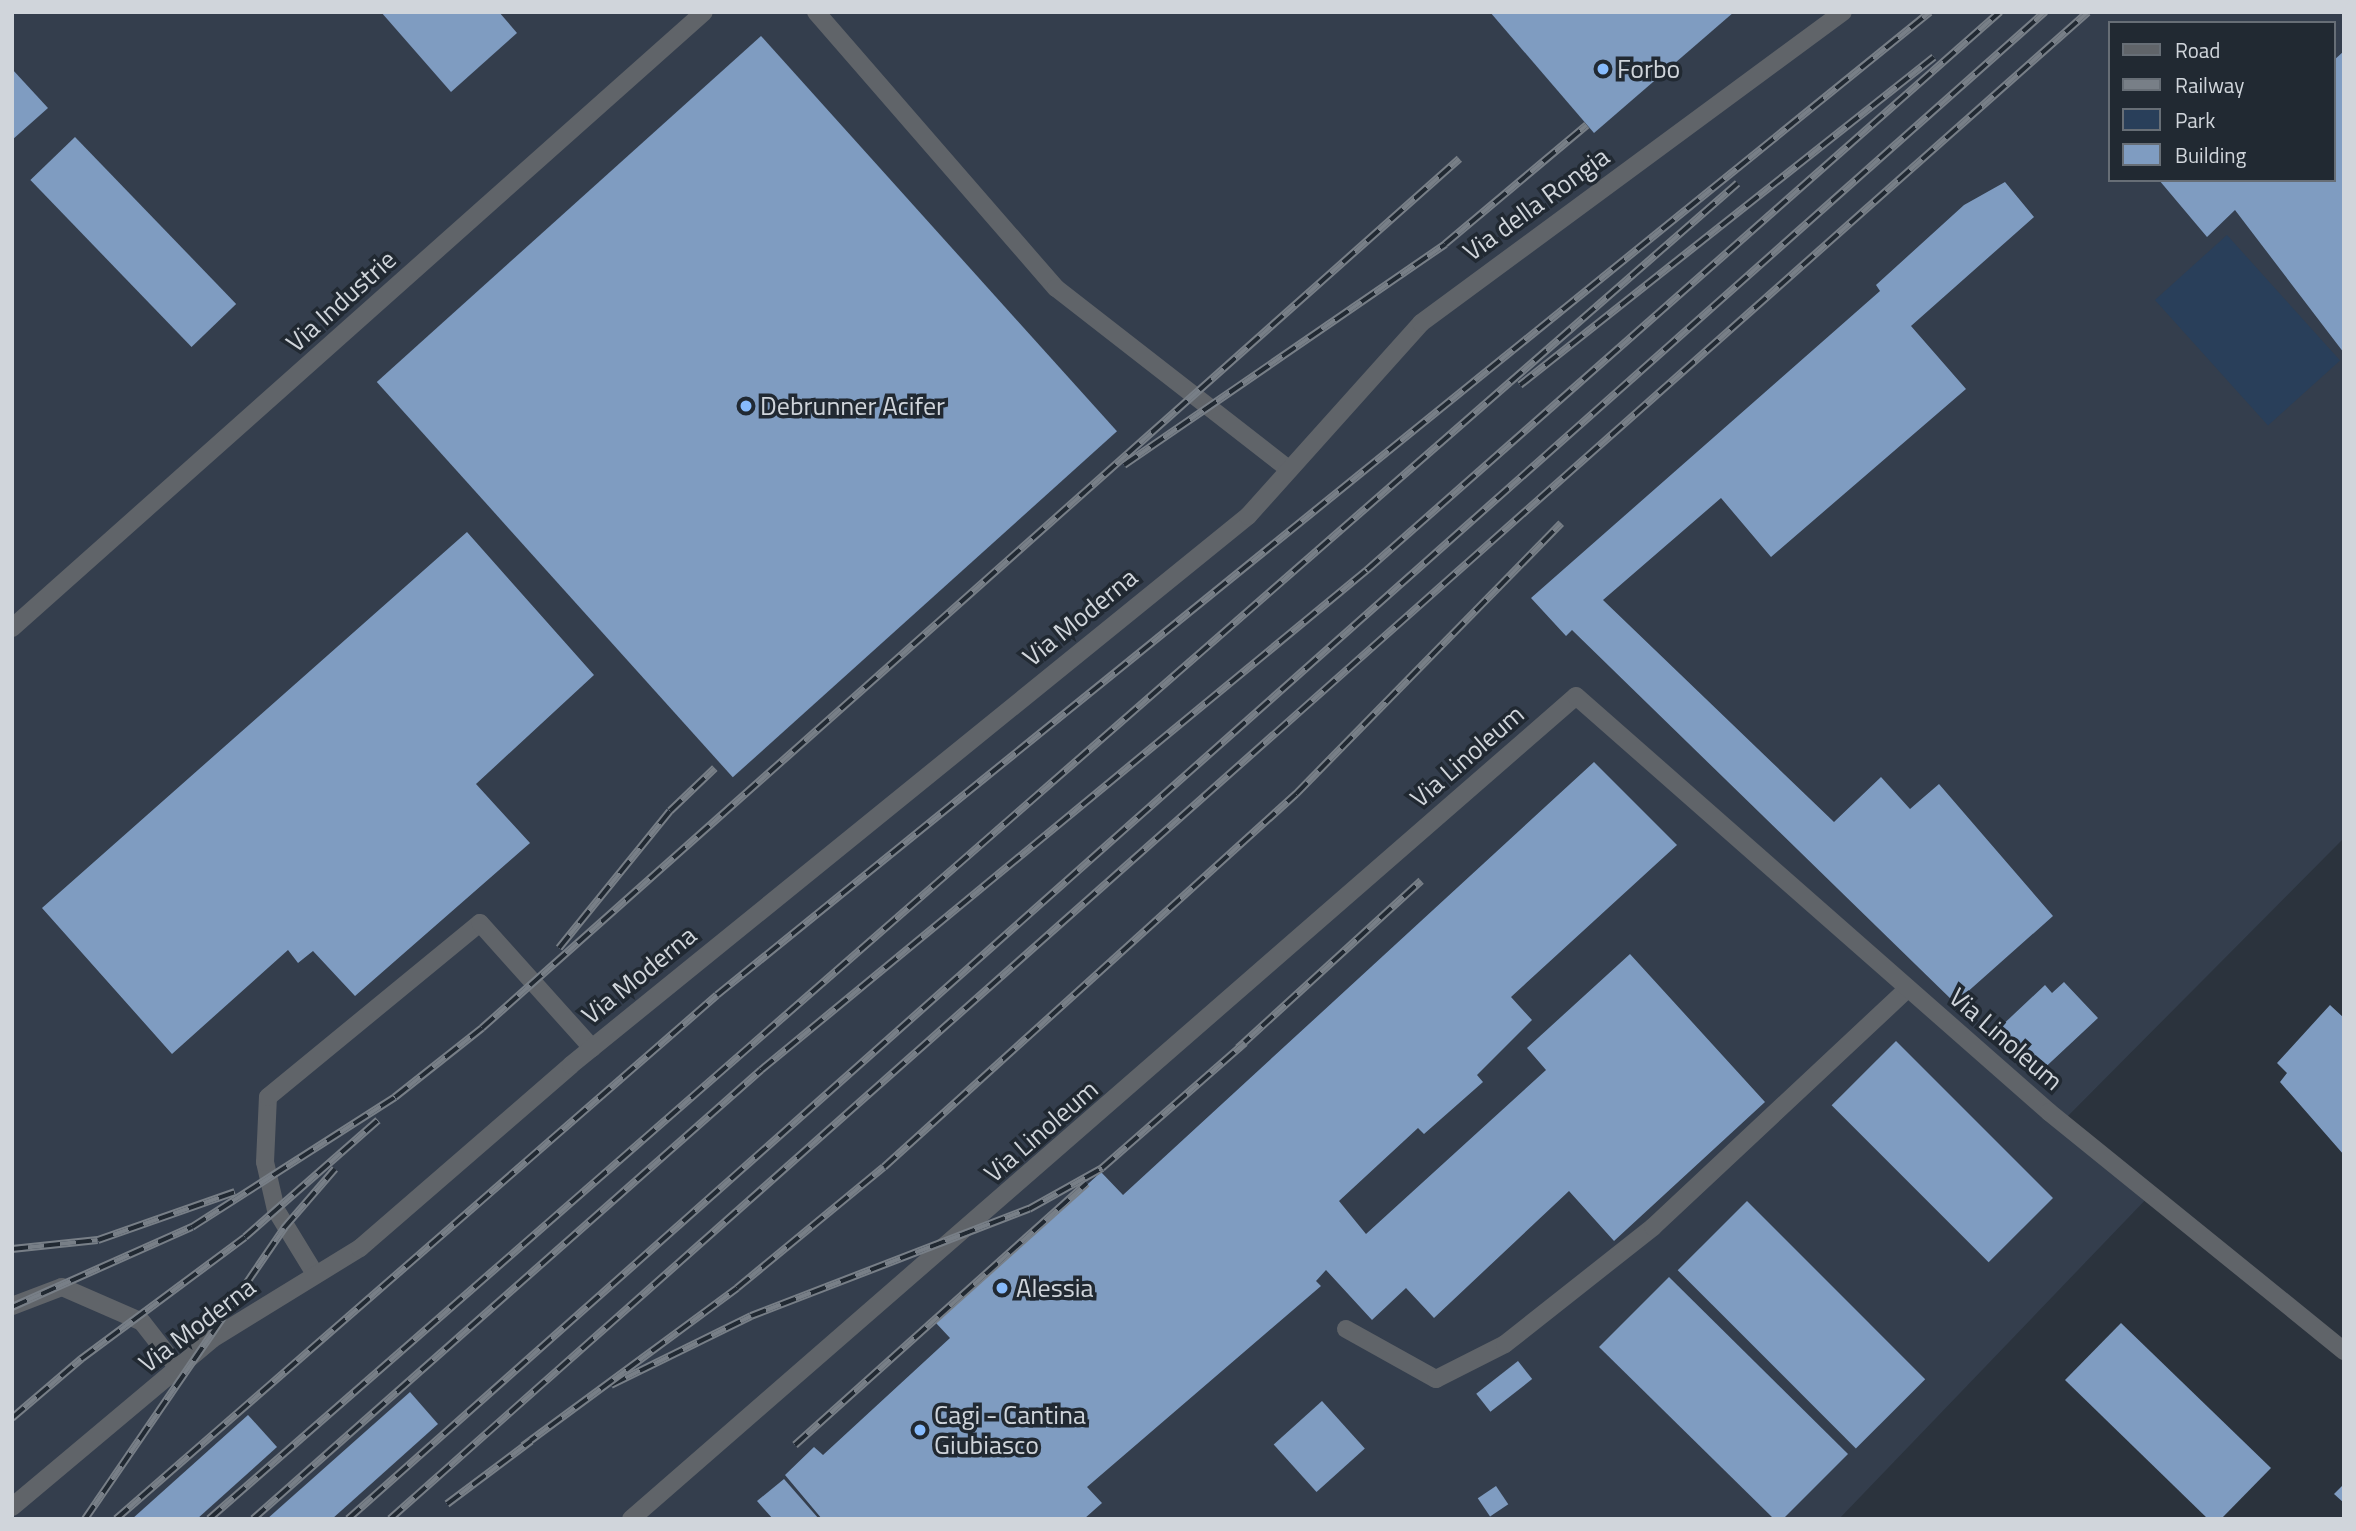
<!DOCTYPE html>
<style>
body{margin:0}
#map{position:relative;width:2356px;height:1531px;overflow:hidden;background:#2b333d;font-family:"Titillium Web",sans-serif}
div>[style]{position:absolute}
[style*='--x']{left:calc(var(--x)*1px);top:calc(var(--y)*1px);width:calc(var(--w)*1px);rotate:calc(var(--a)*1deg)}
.built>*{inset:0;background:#343e4d}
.green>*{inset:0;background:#293f5a;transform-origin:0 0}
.building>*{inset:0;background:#7f9cc1;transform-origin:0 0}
.minor>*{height:18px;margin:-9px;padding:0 9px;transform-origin:9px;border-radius:9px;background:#606469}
.rail>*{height:8px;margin-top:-4px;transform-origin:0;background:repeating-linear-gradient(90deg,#212932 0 16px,#787f87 0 32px);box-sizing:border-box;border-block:2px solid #787f87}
.dots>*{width:19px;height:19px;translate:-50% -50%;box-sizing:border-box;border:4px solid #212932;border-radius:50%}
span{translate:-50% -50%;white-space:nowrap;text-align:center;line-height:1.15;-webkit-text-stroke:7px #212932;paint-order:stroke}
.poi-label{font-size:26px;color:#d0d5db}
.left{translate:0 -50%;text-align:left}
.street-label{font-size:26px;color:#d0d5db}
.frame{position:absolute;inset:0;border:14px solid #d0d5db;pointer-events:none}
.legend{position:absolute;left:2108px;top:21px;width:228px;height:161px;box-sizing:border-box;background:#212932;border:2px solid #676e76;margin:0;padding:9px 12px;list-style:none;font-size:21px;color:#d0d5db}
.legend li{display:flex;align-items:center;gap:14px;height:35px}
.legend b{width:35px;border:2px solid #676e76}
</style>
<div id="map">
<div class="built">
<i style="clip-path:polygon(evenodd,12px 12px,2344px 12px,2344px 838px,2063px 1121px,2151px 1194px,1839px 1519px,12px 1519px,12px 12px,2109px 23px,2333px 23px,2333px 180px,2109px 180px,2109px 23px)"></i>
</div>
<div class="green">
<i style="left:2227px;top:235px;width:169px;height:97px;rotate:48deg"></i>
</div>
<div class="building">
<i style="clip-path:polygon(381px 12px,499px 12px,517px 33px,451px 92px)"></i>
<i style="clip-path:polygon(1490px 12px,1734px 12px,1594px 133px)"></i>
<i style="left:761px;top:36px;width:532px;height:517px;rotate:48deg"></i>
<i style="clip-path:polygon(2344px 51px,2344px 353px,2235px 210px,2207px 237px,2159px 180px,2333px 180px,2333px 61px)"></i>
<i style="clip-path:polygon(12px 69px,48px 108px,12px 140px)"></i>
<i style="left:75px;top:137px;width:232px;height:62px;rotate:46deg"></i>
<i style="clip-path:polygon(2005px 182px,2034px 217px,1911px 326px,1966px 389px,1771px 557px,1721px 498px,1603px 600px,1834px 822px,1881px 777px,1910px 809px,1939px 784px,2053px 916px,1955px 1003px,1572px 630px,1566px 636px,1531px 598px,1880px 291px,1876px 285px,1964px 205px)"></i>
<i style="clip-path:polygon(467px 532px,594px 675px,476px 784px,530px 843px,355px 996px,313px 951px,298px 963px,288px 950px,172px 1054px,42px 908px)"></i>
<i style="clip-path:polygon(1594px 762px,1677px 845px,1511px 997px,1532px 1020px,1477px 1075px,1483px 1082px,1424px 1134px,1418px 1128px,1339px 1201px,1366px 1234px,1546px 1070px,1527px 1048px,1630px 954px,1765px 1102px,1614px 1241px,1569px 1191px,1434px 1318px,1406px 1288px,1372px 1320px,1326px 1270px,1316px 1281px,1321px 1286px,1087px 1487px,1102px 1503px,1084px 1519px,822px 1519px,785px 1475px,814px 1447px,823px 1455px,950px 1338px,936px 1323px,1101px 1172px,1123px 1195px)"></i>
<i style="clip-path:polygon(2064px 982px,2098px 1018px,2037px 1075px,1996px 1031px,2045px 985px,2052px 993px)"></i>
<i style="clip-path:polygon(2330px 1005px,2344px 1018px,2344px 1155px,2280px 1082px,2287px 1073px,2277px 1063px)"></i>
<i style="left:1896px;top:1041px;width:222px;height:91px;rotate:45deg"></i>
<i style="left:1747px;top:1201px;width:252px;height:98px;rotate:45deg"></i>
<i style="clip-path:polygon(1669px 1277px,1848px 1454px,1783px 1519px,1774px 1519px,1599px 1347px)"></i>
<i style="clip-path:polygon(2121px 1323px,2271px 1468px,2221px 1519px,2208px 1519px,2065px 1380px)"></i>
<i style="left:1518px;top:1361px;width:23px;height:53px;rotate:52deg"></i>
<i style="clip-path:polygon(410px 1392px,438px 1424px,332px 1519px,267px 1519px)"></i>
<i style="left:1322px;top:1401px;width:64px;height:65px;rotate:48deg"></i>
<i style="clip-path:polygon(248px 1415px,277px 1447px,197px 1519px,132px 1519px)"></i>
<i style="clip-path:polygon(784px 1479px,819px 1519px,773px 1519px,757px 1501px)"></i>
<i style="clip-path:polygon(2344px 1484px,2344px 1503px,2334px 1494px)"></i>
<i style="left:1496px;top:1486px;width:22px;height:22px;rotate:56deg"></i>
</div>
<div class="minor">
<i style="--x:816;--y:12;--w:366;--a:49"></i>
<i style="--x:1056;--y:288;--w:293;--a:37.9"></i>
<i style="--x:12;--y:628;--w:926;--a:-41.67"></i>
<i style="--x:315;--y:1274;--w:75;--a:-121.4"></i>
<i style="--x:276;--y:1210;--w:49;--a:-102.9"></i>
<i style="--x:265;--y:1162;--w:65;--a:-87.4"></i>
<i style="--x:268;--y:1097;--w:274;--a:-39.4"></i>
<i style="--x:480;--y:923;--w:168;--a:48.1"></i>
<i style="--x:12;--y:1306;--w:53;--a:-20.8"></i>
<i style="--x:62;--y:1287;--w:87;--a:23.6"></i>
<i style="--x:142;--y:1322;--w:58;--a:52"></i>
<i style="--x:1346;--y:1329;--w:103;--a:29.1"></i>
<i style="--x:1436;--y:1379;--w:77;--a:-26.9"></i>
<i style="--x:1505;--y:1344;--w:189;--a:-38.3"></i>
<i style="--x:1653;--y:1227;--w:349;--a:-43.1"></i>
<i style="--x:12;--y:1507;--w:261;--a:-40"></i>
<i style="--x:212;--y:1339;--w:174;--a:-31.6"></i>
<i style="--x:360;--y:1248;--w:279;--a:-40.9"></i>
<i style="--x:571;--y:1065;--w:872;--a:-39.04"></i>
<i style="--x:1248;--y:516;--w:259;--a:-48.1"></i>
<i style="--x:1421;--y:323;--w:524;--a:-36.39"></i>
<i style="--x:631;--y:1519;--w:1253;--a:-41.05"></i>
<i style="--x:1576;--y:696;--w:630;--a:41.33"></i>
<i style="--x:2049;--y:1112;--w:380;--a:39"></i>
</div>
<div class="rail">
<i style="--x:1520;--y:385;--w:528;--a:-38.39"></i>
<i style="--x:1124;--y:465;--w:390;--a:-34.5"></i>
<i style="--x:1445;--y:244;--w:185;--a:-40"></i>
<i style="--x:559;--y:948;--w:176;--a:-51"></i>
<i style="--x:670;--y:811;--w:62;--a:-43.7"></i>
<i style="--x:1238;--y:1048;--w:248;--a:-42.4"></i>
<i style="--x:12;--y:1249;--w:86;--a:-6"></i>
<i style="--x:98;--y:1240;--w:145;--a:-19.3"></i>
<i style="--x:12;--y:1307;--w:197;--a:-24"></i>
<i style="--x:192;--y:1227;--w:241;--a:-32.6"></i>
<i style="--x:395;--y:1097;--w:111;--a:-38.4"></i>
<i style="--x:482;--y:1028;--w:1308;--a:-41.65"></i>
<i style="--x:611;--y:1385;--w:156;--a:-26.2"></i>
<i style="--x:751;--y:1316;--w:298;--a:-21.1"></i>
<i style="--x:1029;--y:1209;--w:84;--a:-29.3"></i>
<i style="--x:1102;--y:1168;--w:190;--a:-41.2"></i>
<i style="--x:12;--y:1418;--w:91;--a:-40.5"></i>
<i style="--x:81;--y:1359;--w:204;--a:-36.6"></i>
<i style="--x:245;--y:1237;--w:177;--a:-41.3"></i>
<i style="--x:795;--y:1445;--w:392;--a:-41.9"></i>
<i style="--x:523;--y:1446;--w:266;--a:-36.4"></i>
<i style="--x:737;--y:1288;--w:190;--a:-39.5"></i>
<i style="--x:884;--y:1167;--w:556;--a:-42.16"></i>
<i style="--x:1296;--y:794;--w:379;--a:-45.6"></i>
<i style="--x:447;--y:1504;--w:105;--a:-36.9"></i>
<i style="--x:85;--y:1519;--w:353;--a:-55.6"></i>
<i style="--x:284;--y:1228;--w:78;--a:-49.2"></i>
<i style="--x:116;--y:1519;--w:797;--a:-41.08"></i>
<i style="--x:717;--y:995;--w:1561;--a:-39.02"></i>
<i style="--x:209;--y:1519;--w:2030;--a:-41.15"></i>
<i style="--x:253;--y:1519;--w:678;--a:-41.47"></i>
<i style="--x:761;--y:1070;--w:786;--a:-39.53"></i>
<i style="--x:1367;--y:570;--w:844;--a:-41.4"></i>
<i style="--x:348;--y:1519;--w:2270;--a:-41.61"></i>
<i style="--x:390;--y:1519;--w:2270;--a:-41.59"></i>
</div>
<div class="dots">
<i style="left:1603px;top:69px;background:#87bbfc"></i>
<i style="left:746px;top:406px;background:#87bbfc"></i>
<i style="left:1002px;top:1288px;background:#87bbfc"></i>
<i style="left:920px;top:1430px;background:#87bbfc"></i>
</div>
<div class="poi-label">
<span class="left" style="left:1617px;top:69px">Forbo</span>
<span class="left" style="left:760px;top:406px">Debrunner Acifer</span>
<span class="left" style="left:1016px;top:1288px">Alessia</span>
<span class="left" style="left:934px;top:1430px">Cagi - Cantina<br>Giubiasco</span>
</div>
<div class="street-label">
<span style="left:1536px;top:204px;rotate:-36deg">Via della Rongia</span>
<span style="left:341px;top:301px;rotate:-42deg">Via Industrie</span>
<span style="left:1080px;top:617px;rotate:-39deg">Via Moderna</span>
<span style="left:1467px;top:756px;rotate:-41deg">Via Linoleum</span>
<span style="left:639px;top:975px;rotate:-39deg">Via Moderna</span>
<span style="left:2006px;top:1039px;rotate:41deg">Via Linoleum</span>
<span style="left:1041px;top:1131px;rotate:-41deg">Via Linoleum</span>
<span style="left:197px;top:1325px;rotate:-37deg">Via Moderna</span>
</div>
<div class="frame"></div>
<ul class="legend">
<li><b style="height:9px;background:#606469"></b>Road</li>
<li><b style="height:9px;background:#787f87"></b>Railway</li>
<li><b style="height:19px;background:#293f5a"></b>Park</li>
<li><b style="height:19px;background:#7f9cc1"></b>Building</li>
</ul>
</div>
